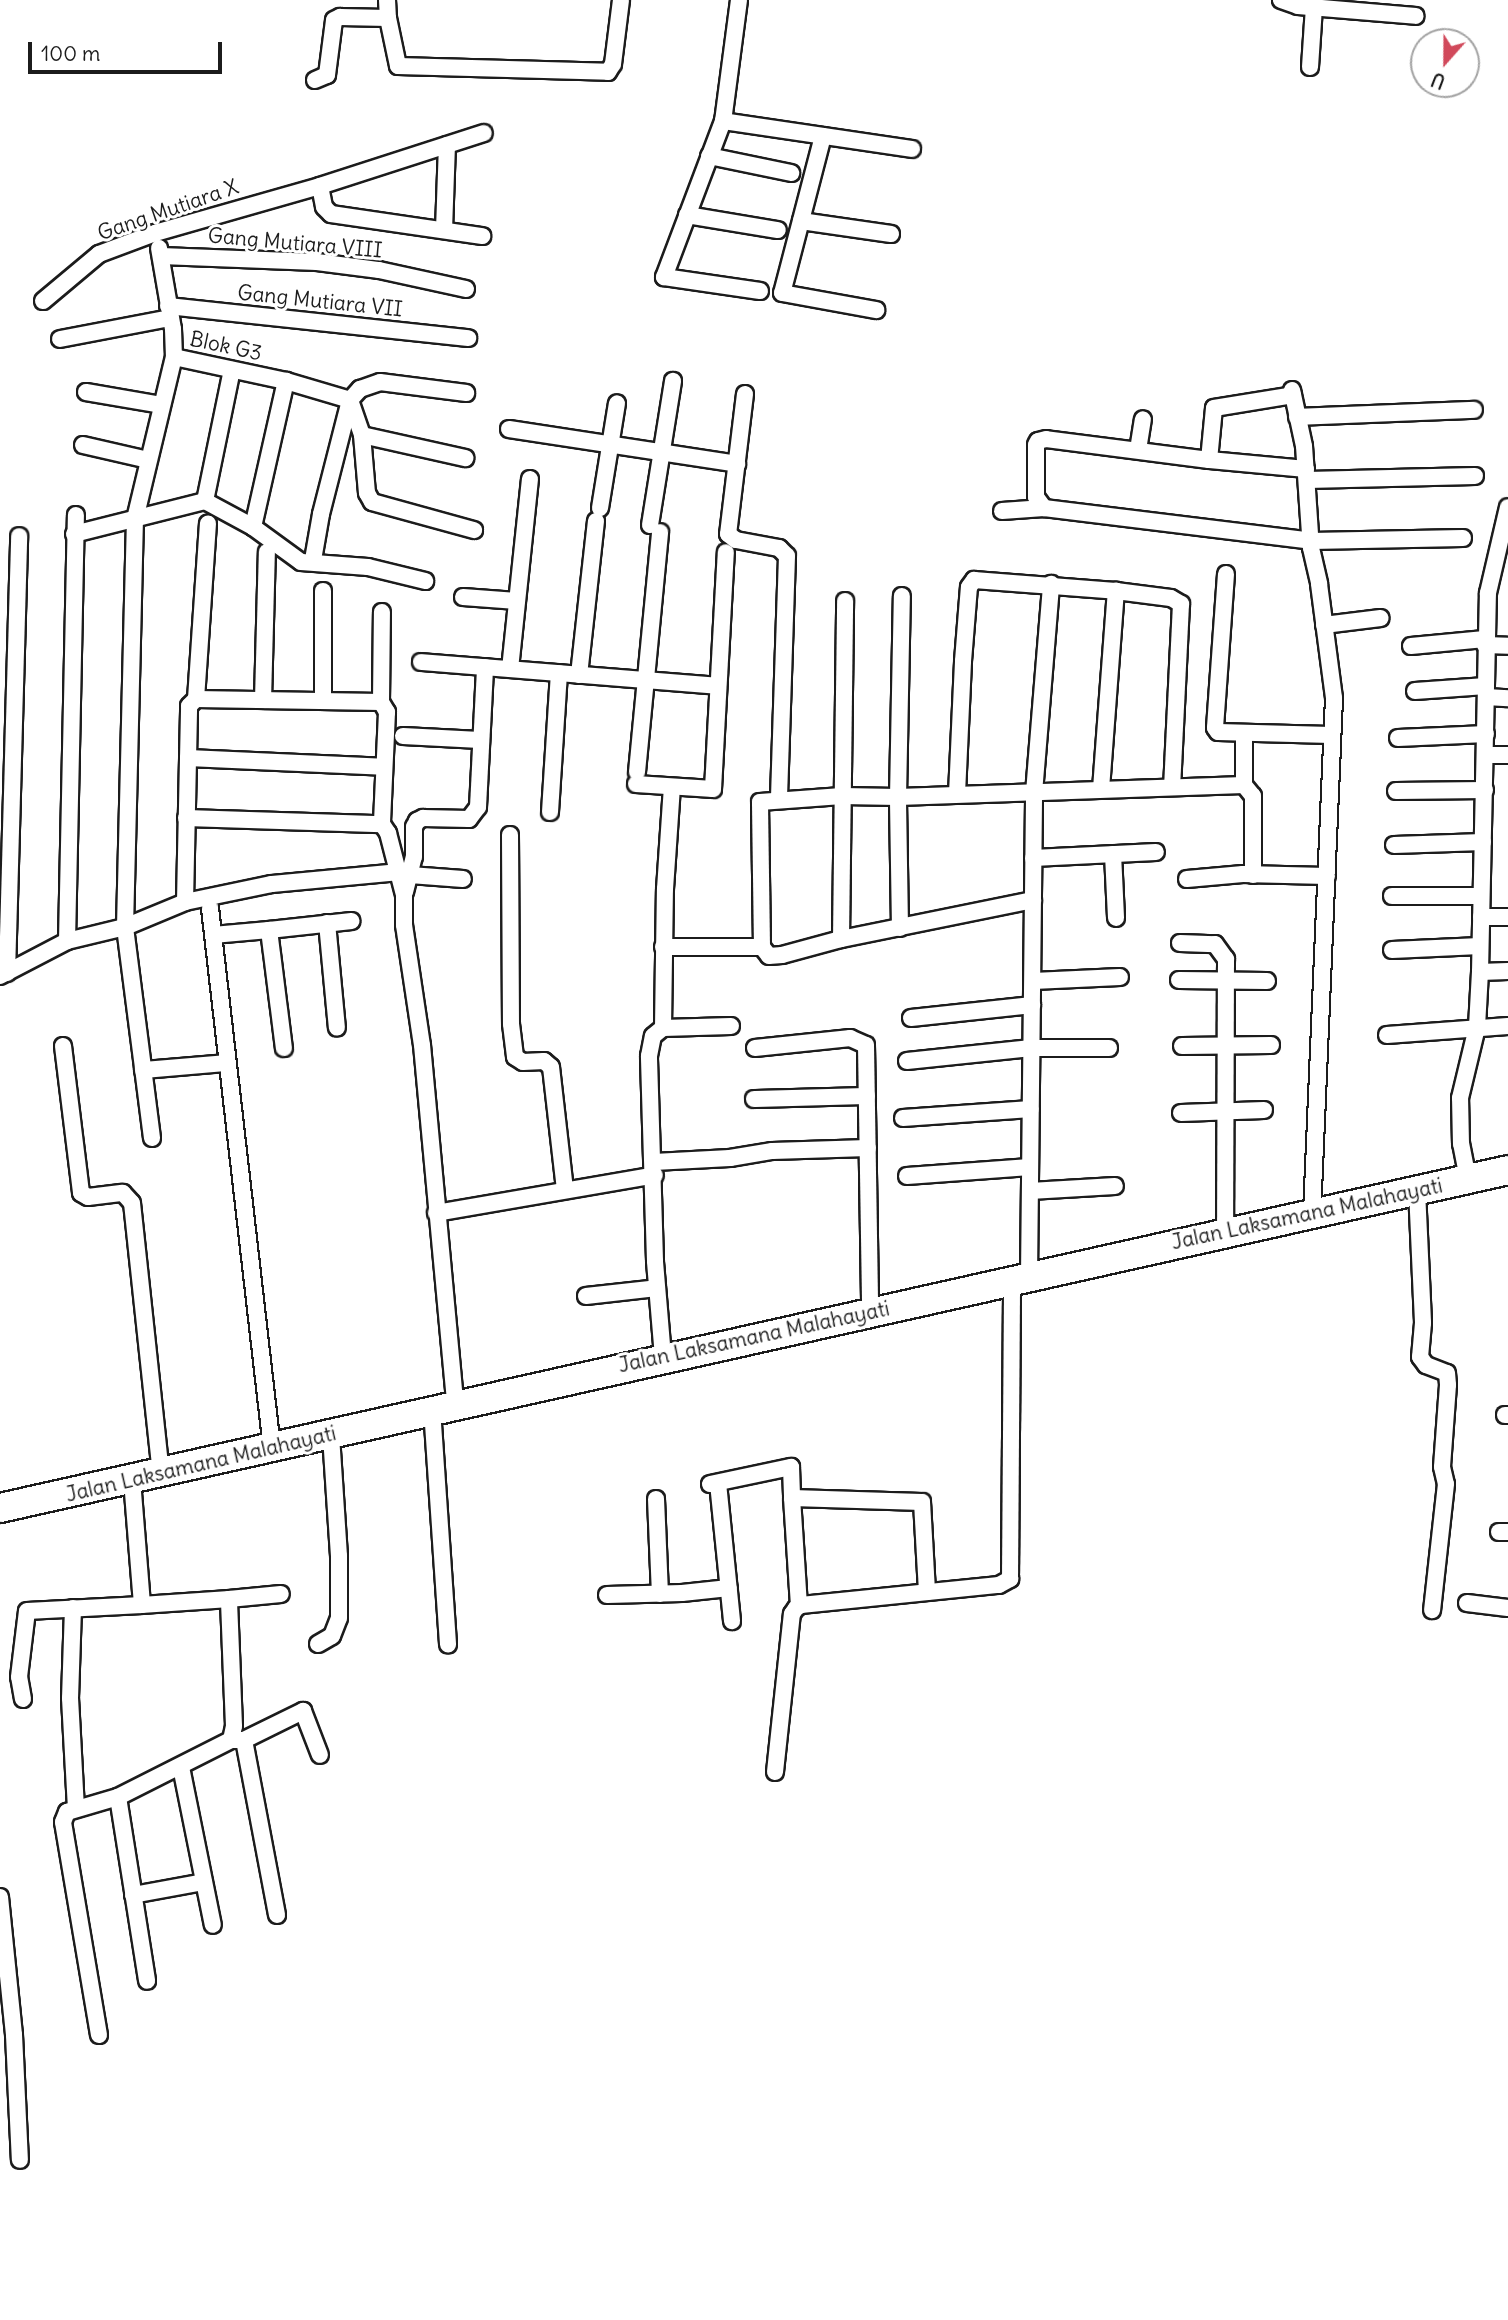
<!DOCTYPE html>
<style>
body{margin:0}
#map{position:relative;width:1508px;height:2320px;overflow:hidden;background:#fff;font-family:Delius,sans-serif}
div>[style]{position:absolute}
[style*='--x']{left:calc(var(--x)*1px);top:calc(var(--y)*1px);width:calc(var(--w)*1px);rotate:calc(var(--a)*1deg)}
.roads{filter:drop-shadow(2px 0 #1c1c1c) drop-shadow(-2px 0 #1c1c1c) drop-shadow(0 2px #1c1c1c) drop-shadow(0 -2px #1c1c1c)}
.street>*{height:16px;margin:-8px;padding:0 8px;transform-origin:8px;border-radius:8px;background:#fff}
.highway>*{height:28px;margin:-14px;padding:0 14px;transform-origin:14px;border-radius:14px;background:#fff}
span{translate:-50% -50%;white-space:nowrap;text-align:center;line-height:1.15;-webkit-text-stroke:6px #fff;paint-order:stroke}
.street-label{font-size:21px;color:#1c1c1c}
.north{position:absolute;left:1410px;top:28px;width:70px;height:70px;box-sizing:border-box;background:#fff;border:2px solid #a4a4a4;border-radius:50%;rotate:201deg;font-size:19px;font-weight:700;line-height:28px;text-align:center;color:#1c1c1c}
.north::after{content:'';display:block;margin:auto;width:24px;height:32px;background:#d1495b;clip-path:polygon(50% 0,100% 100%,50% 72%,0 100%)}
.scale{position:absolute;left:28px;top:42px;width:194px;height:32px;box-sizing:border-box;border:4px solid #1c1c1c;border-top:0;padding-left:9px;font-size:21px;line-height:24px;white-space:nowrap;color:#1c1c1c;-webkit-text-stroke:5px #fff;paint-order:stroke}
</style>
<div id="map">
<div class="roads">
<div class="street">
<i style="--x:387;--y:0;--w:18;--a:87"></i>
<i style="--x:739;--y:0;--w:122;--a:97.5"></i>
<i style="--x:723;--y:121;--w:167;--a:110.7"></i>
<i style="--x:664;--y:277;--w:97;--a:8.3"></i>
<i style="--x:1281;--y:0;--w:18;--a:19"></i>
<i style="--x:1298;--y:6;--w:118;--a:4.8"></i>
<i style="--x:1310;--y:67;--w:61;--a:-86.2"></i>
<i style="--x:315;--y:80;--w:13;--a:-23"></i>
<i style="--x:327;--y:75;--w:55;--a:-82.7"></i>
<i style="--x:334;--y:20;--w:7;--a:-27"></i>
<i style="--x:340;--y:17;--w:48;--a:1.2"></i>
<i style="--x:388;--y:18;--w:49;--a:78.2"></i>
<i style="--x:398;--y:66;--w:210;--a:1.6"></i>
<i style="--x:608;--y:72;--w:9;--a:-58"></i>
<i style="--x:613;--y:64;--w:64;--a:-82.9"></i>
<i style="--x:723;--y:121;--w:191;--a:8.4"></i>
<i style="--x:823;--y:136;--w:162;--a:104.6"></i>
<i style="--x:782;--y:293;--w:96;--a:10.3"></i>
<i style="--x:709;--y:156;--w:84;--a:11.7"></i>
<i style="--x:320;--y:186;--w:21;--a:79"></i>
<i style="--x:324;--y:207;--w:10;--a:45"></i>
<i style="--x:331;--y:214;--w:153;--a:8.3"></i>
<i style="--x:687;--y:215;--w:92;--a:9.4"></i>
<i style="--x:801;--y:221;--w:91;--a:8.2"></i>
<i style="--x:444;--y:230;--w:85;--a:-88"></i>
<i style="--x:159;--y:248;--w:82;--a:80.2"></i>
<i style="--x:173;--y:329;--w:28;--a:88"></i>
<i style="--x:174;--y:357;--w:115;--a:12.1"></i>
<i style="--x:286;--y:381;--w:67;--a:16.5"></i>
<i style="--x:161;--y:256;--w:156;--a:2.2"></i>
<i style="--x:317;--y:262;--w:63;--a:7.4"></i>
<i style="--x:379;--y:270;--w:89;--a:12.3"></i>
<i style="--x:43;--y:301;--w:73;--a:-40"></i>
<i style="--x:99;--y:254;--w:60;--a:-20.6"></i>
<i style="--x:155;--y:233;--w:172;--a:-15.9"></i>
<i style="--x:320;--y:186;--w:172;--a:-17.9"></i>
<i style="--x:168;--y:306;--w:302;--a:6.1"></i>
<i style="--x:60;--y:339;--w:112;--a:-10.8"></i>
<i style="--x:1292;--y:390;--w:57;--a:77.9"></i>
<i style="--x:1304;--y:446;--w:102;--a:86.1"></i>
<i style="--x:1311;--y:548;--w:37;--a:77"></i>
<i style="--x:1319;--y:584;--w:115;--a:82.5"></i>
<i style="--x:1334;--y:698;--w:516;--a:92.44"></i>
<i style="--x:86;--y:392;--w:76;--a:9.8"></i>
<i style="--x:745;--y:394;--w:141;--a:96.9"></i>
<i style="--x:728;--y:534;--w:10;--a:37"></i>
<i style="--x:736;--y:540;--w:44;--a:10.5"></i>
<i style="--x:779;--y:548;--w:11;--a:45"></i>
<i style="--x:787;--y:556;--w:243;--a:91.9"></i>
<i style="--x:350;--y:400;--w:37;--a:71"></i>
<i style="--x:362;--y:435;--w:58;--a:85.1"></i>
<i style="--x:367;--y:493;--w:10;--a:61"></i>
<i style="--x:372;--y:502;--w:106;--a:15.4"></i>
<i style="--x:1297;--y:417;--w:177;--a:-2.3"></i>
<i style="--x:509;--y:429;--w:231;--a:8.7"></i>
<i style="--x:362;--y:435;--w:106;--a:12.6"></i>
<i style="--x:83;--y:445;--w:67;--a:13"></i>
<i style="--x:1138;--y:450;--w:31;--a:-81"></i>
<i style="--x:1209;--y:460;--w:52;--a:-84.5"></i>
<i style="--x:1214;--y:408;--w:80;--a:-9.3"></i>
<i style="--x:1306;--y:469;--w:97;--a:-174.7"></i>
<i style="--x:1209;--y:460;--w:164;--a:-172.7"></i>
<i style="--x:1046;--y:439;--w:8;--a:166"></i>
<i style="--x:1038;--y:441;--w:4;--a:117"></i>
<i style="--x:1036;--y:445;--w:52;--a:90"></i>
<i style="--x:1036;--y:497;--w:14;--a:54"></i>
<i style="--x:1044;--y:508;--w:269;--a:7"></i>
<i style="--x:1311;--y:541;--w:152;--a:-1.1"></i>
<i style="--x:1307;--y:480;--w:168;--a:-1.4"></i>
<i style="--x:205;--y:501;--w:134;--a:-78.4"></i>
<i style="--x:600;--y:508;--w:106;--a:-80.8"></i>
<i style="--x:1002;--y:511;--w:42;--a:-4.1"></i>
<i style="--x:650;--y:525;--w:146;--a:-80.9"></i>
<i style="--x:253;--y:527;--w:150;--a:-77.3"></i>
<i style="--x:74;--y:534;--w:135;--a:-14.1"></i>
<i style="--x:205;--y:501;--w:55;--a:28.4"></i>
<i style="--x:253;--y:527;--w:59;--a:36.1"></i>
<i style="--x:301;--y:562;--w:67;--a:4.3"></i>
<i style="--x:368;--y:567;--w:59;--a:13.8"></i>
<i style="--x:313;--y:560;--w:47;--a:-80.1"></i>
<i style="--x:321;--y:514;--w:118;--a:-75.7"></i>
<i style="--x:350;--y:400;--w:15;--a:-48"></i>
<i style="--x:360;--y:389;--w:21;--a:-19"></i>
<i style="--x:380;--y:382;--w:87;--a:7.3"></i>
<i style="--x:1226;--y:574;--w:154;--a:94.1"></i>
<i style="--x:1215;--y:728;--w:5;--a:53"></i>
<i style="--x:1218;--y:732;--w:113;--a:1.5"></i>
<i style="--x:323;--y:591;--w:110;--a:90"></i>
<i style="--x:463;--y:597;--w:54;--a:4.2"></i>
<i style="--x:1324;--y:625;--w:57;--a:-7"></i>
<i style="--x:1485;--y:645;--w:23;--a:2"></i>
<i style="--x:1411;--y:646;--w:74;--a:-5.4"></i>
<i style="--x:421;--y:662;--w:298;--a:4.6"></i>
<i style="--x:510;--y:669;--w:191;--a:-84"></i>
<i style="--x:579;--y:675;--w:155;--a:-83.7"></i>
<i style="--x:1415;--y:691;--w:71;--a:-4"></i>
<i style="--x:1486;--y:697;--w:22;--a:3"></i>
<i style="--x:196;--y:699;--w:185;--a:0.9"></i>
<i style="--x:381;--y:702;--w:12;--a:59"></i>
<i style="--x:387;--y:712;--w:112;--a:92.6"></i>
<i style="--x:263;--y:700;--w:148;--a:-88.5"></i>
<i style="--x:381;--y:702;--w:90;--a:-89.4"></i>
<i style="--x:403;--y:736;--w:77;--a:3"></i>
<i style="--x:1398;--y:738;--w:88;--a:-2.6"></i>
<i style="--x:1486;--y:755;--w:22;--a:0"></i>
<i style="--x:188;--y:758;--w:195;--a:2.6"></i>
<i style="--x:637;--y:772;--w:241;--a:-84.5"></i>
<i style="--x:636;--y:784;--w:77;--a:3.7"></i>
<i style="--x:713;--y:789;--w:237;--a:-86.9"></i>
<i style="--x:1244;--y:785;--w:51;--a:-90"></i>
<i style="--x:1101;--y:789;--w:199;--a:-85.7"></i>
<i style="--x:1396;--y:791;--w:89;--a:-0.6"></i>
<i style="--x:957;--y:794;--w:133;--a:-87.4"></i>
<i style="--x:963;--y:661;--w:74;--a:-85.4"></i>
<i style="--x:969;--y:587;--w:9;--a:-54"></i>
<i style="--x:974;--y:580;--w:142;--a:4.4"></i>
<i style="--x:1116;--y:591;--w:55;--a:7.3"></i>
<i style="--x:1171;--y:598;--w:12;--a:31"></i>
<i style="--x:1181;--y:604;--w:182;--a:92.8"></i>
<i style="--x:550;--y:812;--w:139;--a:-86.3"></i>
<i style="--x:186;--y:818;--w:196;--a:1.8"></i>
<i style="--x:382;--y:824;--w:11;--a:56"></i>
<i style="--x:388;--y:833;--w:64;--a:75.5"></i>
<i style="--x:404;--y:895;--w:30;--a:90"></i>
<i style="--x:404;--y:925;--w:121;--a:81.5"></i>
<i style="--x:422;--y:1045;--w:361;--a:84.7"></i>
<i style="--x:510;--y:835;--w:189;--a:89.7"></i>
<i style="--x:511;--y:1024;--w:33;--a:83"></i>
<i style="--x:515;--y:1057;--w:9;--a:32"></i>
<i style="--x:523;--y:1062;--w:21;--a:-3"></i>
<i style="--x:544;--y:1061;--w:9;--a:41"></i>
<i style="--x:551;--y:1067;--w:123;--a:83.5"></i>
<i style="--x:1394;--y:845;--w:89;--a:-1.9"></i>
<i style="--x:1113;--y:854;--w:64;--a:87.3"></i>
<i style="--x:1033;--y:858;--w:123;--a:-2.8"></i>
<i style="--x:410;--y:875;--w:53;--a:4.3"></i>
<i style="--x:1187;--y:879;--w:56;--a:-5.1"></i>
<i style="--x:1243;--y:874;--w:84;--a:1.4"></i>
<i style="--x:405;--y:892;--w:36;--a:-76"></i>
<i style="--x:414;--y:857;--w:30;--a:-90"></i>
<i style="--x:414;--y:827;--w:7;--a:-63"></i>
<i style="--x:417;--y:821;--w:7;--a:-27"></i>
<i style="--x:423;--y:818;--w:46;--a:1.2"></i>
<i style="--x:469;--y:819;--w:15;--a:-53"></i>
<i style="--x:478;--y:807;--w:140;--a:-87.1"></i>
<i style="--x:1392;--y:896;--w:89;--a:0"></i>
<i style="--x:185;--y:902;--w:196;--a:-88.8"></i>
<i style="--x:189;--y:706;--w:10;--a:-45"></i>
<i style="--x:196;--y:699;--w:176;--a:-86.1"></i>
<i style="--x:210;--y:908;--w:544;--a:83.45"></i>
<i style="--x:1481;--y:917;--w:27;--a:0"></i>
<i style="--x:327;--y:923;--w:105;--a:84.6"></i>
<i style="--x:900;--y:928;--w:131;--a:-90.9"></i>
<i style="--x:898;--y:797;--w:201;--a:-88.9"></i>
<i style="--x:269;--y:930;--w:83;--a:-6.2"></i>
<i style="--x:213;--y:935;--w:56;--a:-5.1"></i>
<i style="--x:269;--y:930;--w:119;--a:82.8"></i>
<i style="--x:841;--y:939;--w:338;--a:-89.3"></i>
<i style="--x:67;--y:941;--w:426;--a:-88.8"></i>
<i style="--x:1180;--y:943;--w:35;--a:2"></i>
<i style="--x:1215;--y:944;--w:19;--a:54"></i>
<i style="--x:1226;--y:959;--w:273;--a:90.2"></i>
<i style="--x:663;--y:947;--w:99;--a:0"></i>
<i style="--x:762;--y:947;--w:11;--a:52"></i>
<i style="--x:769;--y:956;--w:13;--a:-4"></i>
<i style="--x:782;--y:955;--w:61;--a:-15.2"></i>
<i style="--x:841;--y:939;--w:196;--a:-11.5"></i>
<i style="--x:762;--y:947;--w:145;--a:-90.8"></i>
<i style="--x:760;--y:802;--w:82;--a:-4.2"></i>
<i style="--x:842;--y:796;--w:56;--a:1"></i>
<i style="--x:898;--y:797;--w:346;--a:-2"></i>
<i style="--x:1244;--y:785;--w:14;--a:51"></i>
<i style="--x:1253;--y:796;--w:79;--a:90"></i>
<i style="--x:1392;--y:950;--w:88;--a:-2.6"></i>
<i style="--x:1480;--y:972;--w:28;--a:-2"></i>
<i style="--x:7;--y:973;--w:437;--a:-88.4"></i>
<i style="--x:0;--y:976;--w:76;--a:-27.6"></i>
<i style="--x:67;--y:941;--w:60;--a:-13.6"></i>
<i style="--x:125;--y:927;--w:65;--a:-22.6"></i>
<i style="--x:185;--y:902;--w:89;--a:-11.7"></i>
<i style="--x:272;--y:884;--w:128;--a:-5.4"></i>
<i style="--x:1179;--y:980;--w:88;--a:0.7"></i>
<i style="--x:1033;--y:981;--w:87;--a:-2.6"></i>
<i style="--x:911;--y:1018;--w:122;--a:-6.1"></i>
<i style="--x:663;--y:1028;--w:68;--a:-1.7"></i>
<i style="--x:1387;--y:1035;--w:121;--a:-4.3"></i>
<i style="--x:63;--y:1046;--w:148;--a:83"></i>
<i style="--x:81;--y:1193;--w:8;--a:30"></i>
<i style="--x:88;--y:1197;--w:35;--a:-7"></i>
<i style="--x:123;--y:1193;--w:13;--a:48"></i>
<i style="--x:132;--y:1203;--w:273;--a:83.9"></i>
<i style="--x:1182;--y:1046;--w:89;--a:-0.6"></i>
<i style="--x:755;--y:1048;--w:96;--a:-6"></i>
<i style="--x:850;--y:1038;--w:17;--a:24"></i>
<i style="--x:866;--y:1045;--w:267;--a:89.1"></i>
<i style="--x:907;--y:1061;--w:125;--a:-6"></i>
<i style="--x:1031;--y:1048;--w:78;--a:0"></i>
<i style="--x:143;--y:1070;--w:83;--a:-4.8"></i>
<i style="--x:754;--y:1099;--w:113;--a:-1.5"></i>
<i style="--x:1181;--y:1113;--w:83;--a:-2.1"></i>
<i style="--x:903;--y:1118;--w:128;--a:-4"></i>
<i style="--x:152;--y:1138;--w:213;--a:-97.3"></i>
<i style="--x:125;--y:927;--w:408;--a:-88.6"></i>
<i style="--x:135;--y:519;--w:167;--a:-76.5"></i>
<i style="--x:654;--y:1162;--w:76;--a:-3"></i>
<i style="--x:730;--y:1158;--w:43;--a:-9.5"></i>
<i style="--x:772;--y:1151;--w:96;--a:-1.8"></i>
<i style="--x:907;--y:1176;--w:123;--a:-4.2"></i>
<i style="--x:1468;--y:1179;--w:36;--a:-101"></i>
<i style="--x:1461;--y:1144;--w:46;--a:-91.2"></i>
<i style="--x:1460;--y:1098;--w:73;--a:-76.5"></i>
<i style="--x:1477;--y:1027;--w:55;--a:-86.9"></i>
<i style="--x:1480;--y:972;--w:379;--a:-88.8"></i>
<i style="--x:1488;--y:593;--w:88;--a:-76.9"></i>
<i style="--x:1417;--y:1190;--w:133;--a:87.4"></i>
<i style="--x:1423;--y:1323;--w:34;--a:95"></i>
<i style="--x:1420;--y:1357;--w:10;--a:53"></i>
<i style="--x:1426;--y:1365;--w:22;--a:21"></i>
<i style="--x:1447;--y:1373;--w:12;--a:85"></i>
<i style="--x:1448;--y:1385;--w:82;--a:94.2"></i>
<i style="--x:1442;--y:1467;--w:17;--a:77"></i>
<i style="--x:1446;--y:1484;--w:127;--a:96.3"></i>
<i style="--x:1030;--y:1191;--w:85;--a:-3.4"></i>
<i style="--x:436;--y:1213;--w:222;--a:-9.8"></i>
<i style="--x:1029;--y:1277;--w:484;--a:-89.4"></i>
<i style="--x:1034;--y:793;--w:210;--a:-85.3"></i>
<i style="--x:586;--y:1296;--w:71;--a:-6.4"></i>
<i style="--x:663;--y:1357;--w:96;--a:-94.8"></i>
<i style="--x:655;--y:1261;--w:205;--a:-91.7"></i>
<i style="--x:649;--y:1056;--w:20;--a:-79"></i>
<i style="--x:653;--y:1036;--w:13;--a:-39"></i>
<i style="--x:663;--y:1028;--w:139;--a:-89.2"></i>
<i style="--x:665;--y:889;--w:102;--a:-86.1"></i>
<i style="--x:432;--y:1409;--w:236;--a:86.1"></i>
<i style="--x:1505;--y:1415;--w:3;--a:0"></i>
<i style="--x:132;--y:1480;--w:125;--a:85.4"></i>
<i style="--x:142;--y:1605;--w:87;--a:-3.9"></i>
<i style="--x:718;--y:1483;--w:139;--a:84.2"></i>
<i style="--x:710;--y:1484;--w:83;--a:-11.9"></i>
<i style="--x:791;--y:1467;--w:31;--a:88"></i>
<i style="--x:656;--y:1499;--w:95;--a:87.6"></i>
<i style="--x:1499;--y:1532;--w:9;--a:0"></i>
<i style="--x:607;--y:1595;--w:75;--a:-1.5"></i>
<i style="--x:682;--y:1593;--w:47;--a:-6.1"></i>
<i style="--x:1467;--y:1603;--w:41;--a:7"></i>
<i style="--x:799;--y:1606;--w:108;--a:-93.7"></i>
<i style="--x:792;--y:1498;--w:130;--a:1.8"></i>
<i style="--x:922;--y:1502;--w:90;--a:86.8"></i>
<i style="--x:73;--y:1608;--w:90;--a:91.9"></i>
<i style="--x:70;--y:1698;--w:110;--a:86.9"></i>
<i style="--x:318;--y:1644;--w:16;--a:-30"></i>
<i style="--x:332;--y:1636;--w:19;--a:-69"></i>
<i style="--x:339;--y:1618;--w:62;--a:-90"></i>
<i style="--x:339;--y:1556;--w:122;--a:-93.8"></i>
<i style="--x:23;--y:1699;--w:22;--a:-100"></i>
<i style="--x:19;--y:1677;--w:66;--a:-83.1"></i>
<i style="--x:27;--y:1611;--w:115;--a:-3"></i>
<i style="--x:231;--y:1740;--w:14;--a:-78"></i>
<i style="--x:234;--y:1726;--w:127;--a:-92.3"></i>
<i style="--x:229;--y:1599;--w:52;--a:-5.5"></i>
<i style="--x:244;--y:1740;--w:178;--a:79.3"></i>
<i style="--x:181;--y:1767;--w:161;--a:78.6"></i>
<i style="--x:775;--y:1772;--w:159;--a:-83.9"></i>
<i style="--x:792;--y:1614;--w:7;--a:-56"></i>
<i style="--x:796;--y:1608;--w:6;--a:-31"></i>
<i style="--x:801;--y:1605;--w:199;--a:-5.8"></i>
<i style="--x:999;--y:1585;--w:13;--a:-29"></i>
<i style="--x:1010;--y:1579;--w:299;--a:-89.6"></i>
<i style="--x:118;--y:1797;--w:186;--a:81"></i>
<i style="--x:133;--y:1895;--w:72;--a:-10.4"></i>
<i style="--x:0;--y:1897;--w:139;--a:84.2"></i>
<i style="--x:14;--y:2035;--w:125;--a:87.3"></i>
<i style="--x:99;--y:2035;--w:216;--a:-99.6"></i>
<i style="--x:63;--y:1822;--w:11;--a:-68"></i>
<i style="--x:67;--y:1812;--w:53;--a:-16.4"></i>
<i style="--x:118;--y:1797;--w:127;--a:-26.8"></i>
<i style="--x:231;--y:1740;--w:13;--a:0"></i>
<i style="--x:244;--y:1740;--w:66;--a:-26.2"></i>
<i style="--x:303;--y:1711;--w:47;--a:68.9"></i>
</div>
<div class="highway">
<i style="--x:0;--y:1508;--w:1545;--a:-12.63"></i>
</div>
</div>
<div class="street-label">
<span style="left:168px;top:210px;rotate:-19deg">Gang Mutiara X</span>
<span style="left:295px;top:243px;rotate:5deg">Gang Mutiara VIII</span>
<span style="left:320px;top:301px;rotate:6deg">Gang Mutiara VII</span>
<span style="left:226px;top:346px;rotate:12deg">Blok G3</span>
<span style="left:1307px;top:1214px;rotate:-12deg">Jalan Laksamana Malahayati</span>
<span style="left:754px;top:1337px;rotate:-12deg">Jalan Laksamana Malahayati</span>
<span style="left:201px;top:1464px;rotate:-13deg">Jalan Laksamana Malahayati</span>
</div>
<div class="north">U</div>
<div class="scale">100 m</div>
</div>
